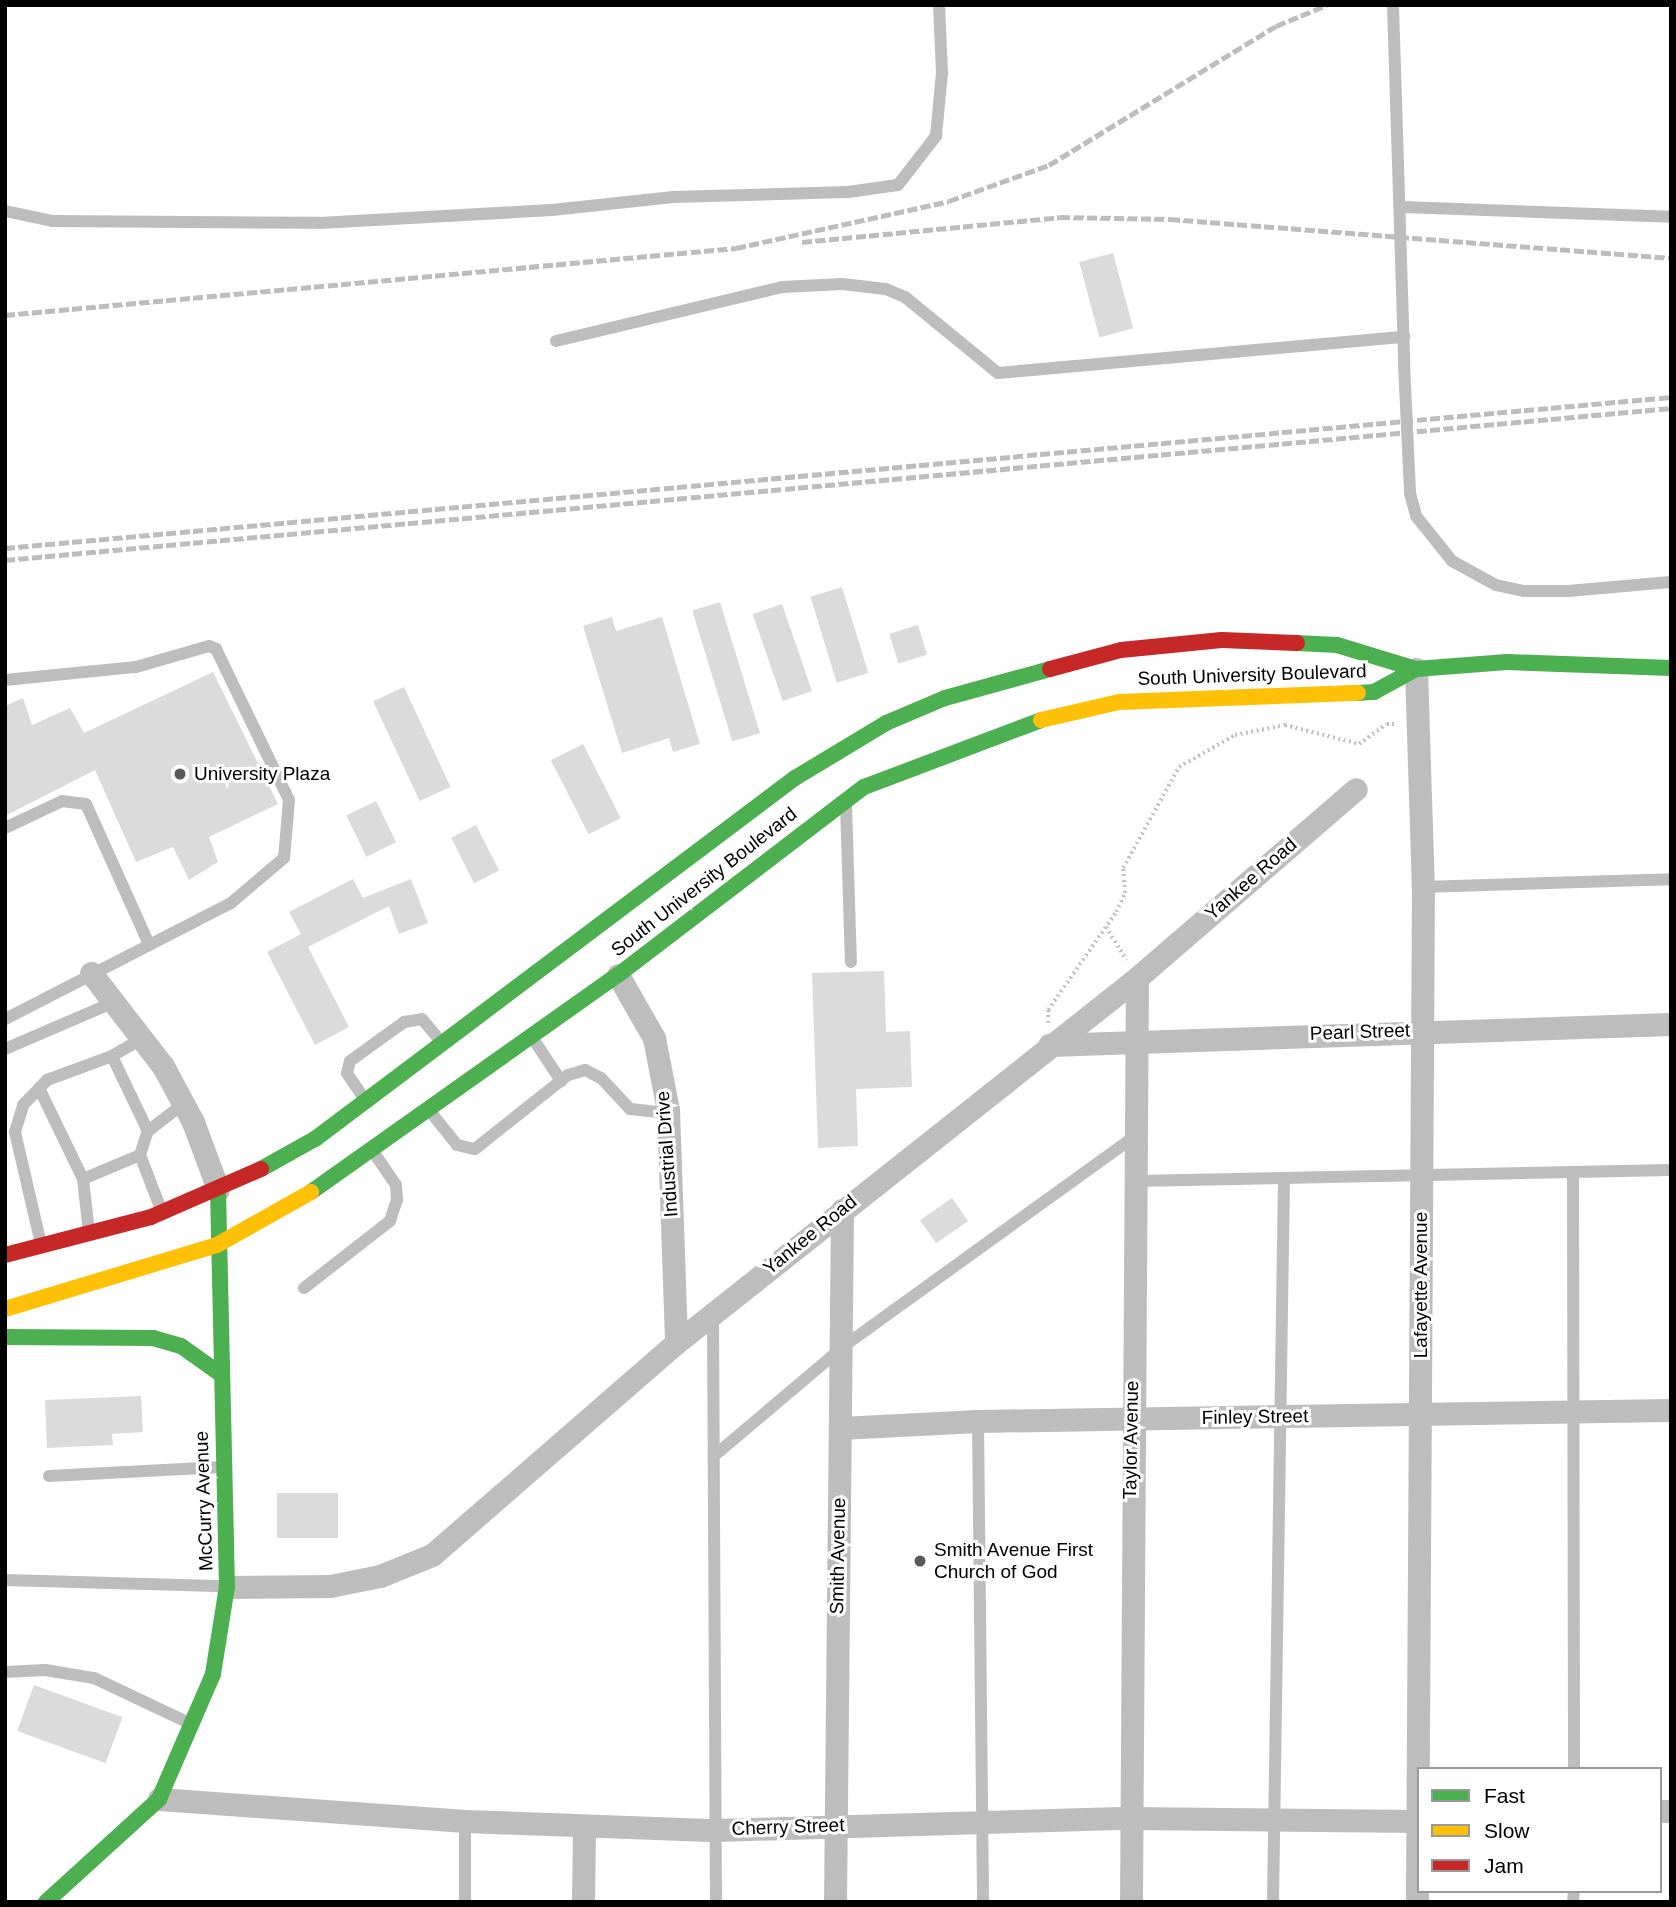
<!DOCTYPE html>
<style>
body{margin:0}
#map{position:relative;width:1676px;height:1907px;overflow:hidden;background:#fff;font-family:Helvetica,sans-serif}
div>[style]{position:absolute}
[style*='--x']{left:calc(var(--x)*1px);top:calc(var(--y)*1px);width:calc(var(--w)*1px);rotate:calc(var(--a)*1deg)}
.building>*{inset:0;background:#dbdbdb;transform-origin:0 0}
.path>*{height:3.5px;margin-top:-1.75px;transform-origin:0;background:repeating-linear-gradient(90deg,#c2c2c2 0 2px,transparent 0 5.5px)}
.lane>*{height:12px;margin:-6px;padding:0 6px;transform-origin:6px;border-radius:6px;background:#bdbdbd}
.street>*{height:23px;margin:-11.5px;padding:0 11.5px;transform-origin:11.5px;border-radius:11.5px;background:#bdbdbd}
.fast>*{height:16px;margin:-8px;padding:0 8px;transform-origin:8px;border-radius:8px;background:#4caf50}
.slow>*{height:16px;margin:-8px;padding:0 8px;transform-origin:8px;border-radius:8px;background:#ffc107}
.jam>*{height:16px;margin:-8px;padding:0 8px;transform-origin:8px;border-radius:8px;background:#c62828}
.rail>*{height:5px;margin-top:-2.5px;transform-origin:0;background:repeating-linear-gradient(90deg,#bdbdbd 0 10px,transparent 0 13.5px)}
.dots>*{width:19px;height:19px;translate:-50% -50%;box-sizing:border-box;border:4px solid #fff;border-radius:50%}
span{translate:-50% -50%;white-space:nowrap;text-align:center;line-height:1.15;-webkit-text-stroke:6px #fff;paint-order:stroke}
.street-label{font-size:19px;color:#000}
.poi-label{font-size:19px;color:#000}
.left{translate:0 -50%;text-align:left}
.frame{position:absolute;inset:0;border:7px solid #000;pointer-events:none}
.legend{position:absolute;left:1417px;top:1767px;width:245px;height:126px;box-sizing:border-box;background:#fff;border:2px solid #999;margin:0;padding:9px 12px;list-style:none;font-size:21px;color:#000}
.legend li{display:flex;align-items:center;gap:14px;height:35px}
.legend b{width:35px;border:2px solid #999}
</style>
<div id="map">
<div class="building">
<i style="left:1113px;top:253px;width:78px;height:35px;rotate:75deg"></i>
<i style="left:842px;top:587px;width:90px;height:33px;rotate:73deg"></i>
<i style="left:720px;top:602px;width:137px;height:29px;rotate:73deg"></i>
<i style="left:782px;top:604px;width:92px;height:31px;rotate:71deg"></i>
<i style="clip-path:polygon(612px 617px,616px 631px,662px 617px,700px 744px,673px 752px,669px 738px,622px 753px,583px 626px)"></i>
<i style="left:918px;top:625px;width:31px;height:30px;rotate:73deg"></i>
<i style="clip-path:polygon(213px 672px,278px 804px,209px 837px,218px 862px,189px 880px,173px 847px,136px 862px,95px 770px,5px 816px,5px 706px,23px 698px,32px 725px,70px 708px,84px 733px)"></i>
<i style="left:404px;top:687px;width:110px;height:34px;rotate:65deg"></i>
<i style="left:583px;top:744px;width:83px;height:36px;rotate:63deg"></i>
<i style="left:376px;top:801px;width:46px;height:33px;rotate:64deg"></i>
<i style="left:476px;top:825px;width:51px;height:28px;rotate:63deg"></i>
<i style="clip-path:polygon(353px 879px,363px 898px,411px 879px,428px 923px,399px 934px,389px 906px,308px 947px,349px 1027px,315px 1045px,267px 952px,301px 934px,289px 912px)"></i>
<i style="clip-path:polygon(884px 971px,886px 1032px,910px 1031px,912px 1087px,856px 1089px,858px 1146px,818px 1148px,812px 973px)"></i>
<i style="left:952px;top:1198px;width:28px;height:39px;rotate:55deg"></i>
<i style="clip-path:polygon(141px 1396px,143px 1432px,112px 1434px,113px 1445px,47px 1448px,45px 1400px)"></i>
<i style="left:277px;top:1493px;width:61px;height:45px"></i>
<i style="left:34px;top:1685px;width:94px;height:49px;rotate:20deg"></i>
</div>
<div class="path">
<i style="--x:1106;--y:927;--w:39;--a:58"></i>
<i style="--x:1048;--y:1023;--w:13;--a:-90"></i>
<i style="--x:1048;--y:1010;--w:119;--a:-55.2"></i>
<i style="--x:1116;--y:912;--w:21;--a:-65"></i>
<i style="--x:1125;--y:893;--w:25;--a:-95"></i>
<i style="--x:1123;--y:868;--w:115;--a:-61"></i>
<i style="--x:1179;--y:767;--w:64;--a:-29.7"></i>
<i style="--x:1235;--y:735;--w:51;--a:-11.3"></i>
<i style="--x:1285;--y:725;--w:76;--a:14.4"></i>
<i style="--x:1359;--y:744;--w:34;--a:-36"></i>
<i style="--x:1387;--y:724;--w:10;--a:0"></i>
</div>
<div class="lane">
<i style="--x:1393;--y:5;--w:359;--a:88.2"></i>
<i style="--x:1404;--y:364;--w:129;--a:87.3"></i>
<i style="--x:1410;--y:493;--w:24;--a:75"></i>
<i style="--x:1416;--y:516;--w:58;--a:51.3"></i>
<i style="--x:1452;--y:561;--w:50;--a:28.6"></i>
<i style="--x:1496;--y:585;--w:29;--a:12"></i>
<i style="--x:1524;--y:591;--w:44;--a:0"></i>
<i style="--x:1568;--y:591;--w:103;--a:-5"></i>
<i style="--x:1403;--y:207;--w:268;--a:2.1"></i>
<i style="--x:5;--y:211;--w:48;--a:12"></i>
<i style="--x:52;--y:221;--w:268;--a:0.4"></i>
<i style="--x:320;--y:223;--w:232;--a:-3.2"></i>
<i style="--x:552;--y:210;--w:122;--a:-6.1"></i>
<i style="--x:673;--y:197;--w:175;--a:-1.6"></i>
<i style="--x:848;--y:192;--w:50;--a:-8"></i>
<i style="--x:898;--y:185;--w:62;--a:-52.2"></i>
<i style="--x:936;--y:136;--w:63;--a:-84.6"></i>
<i style="--x:942;--y:73;--w:68;--a:-92.5"></i>
<i style="--x:556;--y:341;--w:232;--a:-13.4"></i>
<i style="--x:782;--y:287;--w:60;--a:-2.9"></i>
<i style="--x:842;--y:284;--w:44;--a:6.5"></i>
<i style="--x:886;--y:289;--w:21;--a:23"></i>
<i style="--x:905;--y:297;--w:120;--a:39.3"></i>
<i style="--x:998;--y:373;--w:408;--a:-5.1"></i>
<i style="--x:5;--y:680;--w:132;--a:-5.7"></i>
<i style="--x:136;--y:667;--w:76;--a:-16"></i>
<i style="--x:209;--y:646;--w:8;--a:23"></i>
<i style="--x:216;--y:649;--w:168;--a:64.2"></i>
<i style="--x:289;--y:800;--w:58;--a:94.9"></i>
<i style="--x:284;--y:858;--w:70;--a:139.7"></i>
<i style="--x:231;--y:903;--w:254;--a:152.8"></i>
<i style="--x:846;--y:805;--w:157;--a:88.2"></i>
<i style="--x:5;--y:828;--w:63;--a:-25.3"></i>
<i style="--x:62;--y:801;--w:24;--a:7"></i>
<i style="--x:86;--y:804;--w:154;--a:65.8"></i>
<i style="--x:1423;--y:887;--w:248;--a:-1.8"></i>
<i style="--x:532;--y:1037;--w:53;--a:56.6"></i>
<i style="--x:5;--y:1049;--w:119;--a:-23.3"></i>
<i style="--x:112;--y:1056;--w:83;--a:64.4"></i>
<i style="--x:39;--y:1088;--w:101;--a:64.2"></i>
<i style="--x:365;--y:1100;--w:32;--a:-124"></i>
<i style="--x:347;--y:1073;--w:12;--a:-76"></i>
<i style="--x:350;--y:1061;--w:67;--a:-35.8"></i>
<i style="--x:404;--y:1022;--w:18;--a:-9"></i>
<i style="--x:422;--y:1019;--w:31;--a:50"></i>
<i style="--x:429;--y:1110;--w:45;--a:51.3"></i>
<i style="--x:457;--y:1145;--w:18;--a:13"></i>
<i style="--x:475;--y:1149;--w:119;--a:-38.5"></i>
<i style="--x:568;--y:1075;--w:18;--a:-16"></i>
<i style="--x:585;--y:1070;--w:18;--a:27"></i>
<i style="--x:601;--y:1078;--w:42;--a:46.9"></i>
<i style="--x:630;--y:1109;--w:38;--a:6"></i>
<i style="--x:1573;--y:1173;--w:596;--a:89.9"></i>
<i style="--x:1136;--y:1181;--w:535;--a:-1.18"></i>
<i style="--x:162;--y:1212;--w:61;--a:-111.1"></i>
<i style="--x:140;--y:1155;--w:25;--a:-72"></i>
<i style="--x:148;--y:1131;--w:44;--a:-37.6"></i>
<i style="--x:89;--y:1232;--w:53;--a:-96.5"></i>
<i style="--x:83;--y:1179;--w:62;--a:-22.8"></i>
<i style="--x:41;--y:1244;--w:115;--a:-103.1"></i>
<i style="--x:15;--y:1132;--w:28;--a:-73"></i>
<i style="--x:23;--y:1105;--w:35;--a:-46"></i>
<i style="--x:47;--y:1080;--w:69;--a:-20.3"></i>
<i style="--x:112;--y:1056;--w:34;--a:-30"></i>
<i style="--x:304;--y:1288;--w:109;--a:-37.9"></i>
<i style="--x:390;--y:1221;--w:22;--a:-72"></i>
<i style="--x:397;--y:1200;--w:15;--a:-94"></i>
<i style="--x:396;--y:1185;--w:42;--a:-124.4"></i>
<i style="--x:713;--y:1314;--w:588;--a:89.71"></i>
<i style="--x:978;--y:1421;--w:481;--a:89.4"></i>
<i style="--x:714;--y:1456;--w:170;--a:-40.2"></i>
<i style="--x:844;--y:1346;--w:361;--a:-35.8"></i>
<i style="--x:49;--y:1476;--w:173;--a:-3"></i>
<i style="--x:5;--y:1580;--w:220;--a:1.6"></i>
<i style="--x:5;--y:1672;--w:40;--a:-2.9"></i>
<i style="--x:45;--y:1670;--w:50;--a:9.3"></i>
<i style="--x:94;--y:1678;--w:105;--a:25.3"></i>
<i style="--x:465;--y:1902;--w:81;--a:-90"></i>
<i style="--x:1273;--y:1902;--w:724;--a:-89.13"></i>
<i style="--x:1573;--y:1902;--w:11;--a:-85"></i>
</div>
<div class="street">
<i style="--x:1416;--y:669;--w:218;--a:88.2"></i>
<i style="--x:1423;--y:887;--w:1015;--a:90.34"></i>
<i style="--x:91;--y:973;--w:118;--a:52.3"></i>
<i style="--x:163;--y:1066;--w:64;--a:61.8"></i>
<i style="--x:193;--y:1122;--w:72;--a:69.5"></i>
<i style="--x:618;--y:975;--w:73;--a:60.3"></i>
<i style="--x:654;--y:1038;--w:73;--a:79"></i>
<i style="--x:668;--y:1110;--w:233;--a:88"></i>
<i style="--x:1049;--y:1045;--w:622;--a:-1.93"></i>
<i style="--x:840;--y:1428;--w:138;--a:-2.9"></i>
<i style="--x:978;--y:1421;--w:693;--a:-0.91"></i>
<i style="--x:227;--y:1587;--w:103;--a:-0.6"></i>
<i style="--x:330;--y:1586;--w:51;--a:-11.3"></i>
<i style="--x:380;--y:1576;--w:56;--a:-22"></i>
<i style="--x:432;--y:1555;--w:323;--a:-41"></i>
<i style="--x:676;--y:1343;--w:588;--a:-38.37"></i>
<i style="--x:1137;--y:978;--w:289;--a:-40.8"></i>
<i style="--x:159;--y:1799;--w:307;--a:4.1"></i>
<i style="--x:465;--y:1821;--w:251;--a:2.1"></i>
<i style="--x:716;--y:1830;--w:413;--a:-1.7"></i>
<i style="--x:1129;--y:1818;--w:290;--a:0.6"></i>
<i style="--x:1660;--y:1811;--w:11;--a:0"></i>
<i style="--x:583;--y:1902;--w:75;--a:-89.2"></i>
<i style="--x:835;--y:1902;--w:692;--a:-89.42"></i>
<i style="--x:1131;--y:1902;--w:924;--a:-89.63"></i>
</div>
<div class="fast">
<i style="--x:1297;--y:643;--w:40;--a:2.9"></i>
<i style="--x:1337;--y:645;--w:83;--a:16.9"></i>
<i style="--x:1358;--y:693;--w:16;--a:-4"></i>
<i style="--x:1374;--y:692;--w:48;--a:-28.7"></i>
<i style="--x:1416;--y:669;--w:91;--a:-4.4"></i>
<i style="--x:1507;--y:662;--w:164;--a:2.1"></i>
<i style="--x:261;--y:1169;--w:62;--a:-29.1"></i>
<i style="--x:315;--y:1139;--w:601;--a:-36.95"></i>
<i style="--x:795;--y:778;--w:106;--a:-31.1"></i>
<i style="--x:886;--y:723;--w:64;--a:-23"></i>
<i style="--x:945;--y:698;--w:109;--a:-15.4"></i>
<i style="--x:311;--y:1192;--w:376;--a:-35.3"></i>
<i style="--x:618;--y:975;--w:310;--a:-37.4"></i>
<i style="--x:864;--y:787;--w:189;--a:-20.7"></i>
<i style="--x:5;--y:1337;--w:148;--a:0.4"></i>
<i style="--x:153;--y:1338;--w:29;--a:16"></i>
<i style="--x:181;--y:1346;--w:47;--a:35.4"></i>
<i style="--x:46;--y:1902;--w:153;--a:-42.3"></i>
<i style="--x:159;--y:1799;--w:136;--a:-66.6"></i>
<i style="--x:213;--y:1674;--w:88;--a:-80.9"></i>
<i style="--x:227;--y:1587;--w:398;--a:-91.3"></i>
</div>
<div class="slow">
<i style="--x:1041;--y:720;--w:80;--a:-13"></i>
<i style="--x:1119;--y:702;--w:239;--a:-2.2"></i>
<i style="--x:5;--y:1309;--w:221;--a:-16.8"></i>
<i style="--x:217;--y:1245;--w:108;--a:-29.4"></i>
</div>
<div class="jam">
<i style="--x:1050;--y:669;--w:73;--a:-15"></i>
<i style="--x:1121;--y:650;--w:101;--a:-5.7"></i>
<i style="--x:1222;--y:640;--w:75;--a:2.3"></i>
<i style="--x:5;--y:1255;--w:151;--a:-14.6"></i>
<i style="--x:151;--y:1217;--w:120;--a:-23.6"></i>
</div>
<div class="rail">
<i style="--x:802;--y:242;--w:259;--a:-5.5"></i>
<i style="--x:1060;--y:217;--w:110;--a:1"></i>
<i style="--x:1170;--y:219;--w:503;--a:4.45"></i>
<i style="--x:5;--y:315;--w:734;--a:-5.24"></i>
<i style="--x:736;--y:248;--w:218;--a:-12.4"></i>
<i style="--x:949;--y:201;--w:106;--a:-19.8"></i>
<i style="--x:1049;--y:165;--w:266;--a:-31.5"></i>
<i style="--x:1276;--y:26;--w:55;--a:-22.4"></i>
<i style="--x:5;--y:548;--w:1673;--a:-5.18"></i>
<i style="--x:5;--y:560;--w:1673;--a:-5.21"></i>
</div>
<div class="dots">
<i style="left:180px;top:774px;background:#595959"></i>
<i style="left:920px;top:1561px;background:#595959"></i>
</div>
<div class="street-label">
<span style="left:1252px;top:675px;rotate:-2deg">South University Boulevard</span>
<span style="left:1251px;top:879px;rotate:-41deg">Yankee Road</span>
<span style="left:704px;top:882px;rotate:-38deg">South University Boulevard</span>
<span style="left:1360px;top:1032px;rotate:-2deg">Pearl Street</span>
<span style="left:667px;top:1154px;rotate:-94deg">Industrial Drive</span>
<span style="left:810px;top:1235px;rotate:-39deg">Yankee Road</span>
<span style="left:1421px;top:1285px;rotate:-90deg">Lafayette Avenue</span>
<span style="left:1255px;top:1417px;rotate:-1deg">Finley Street</span>
<span style="left:1131px;top:1440px;rotate:-89deg">Taylor Avenue</span>
<span style="left:204px;top:1501px;rotate:-92deg">McCurry Avenue</span>
<span style="left:838px;top:1556px;rotate:-89deg">Smith Avenue</span>
<span style="left:788px;top:1827px;rotate:-2deg">Cherry Street</span>
</div>
<div class="poi-label">
<span class="left" style="left:194px;top:774px">University Plaza</span>
<span class="left" style="left:934px;top:1561px">Smith Avenue First<br>Church of God</span>
</div>
<div class="frame"></div>
<ul class="legend">
<li><b style="height:9px;background:#4caf50"></b>Fast</li>
<li><b style="height:9px;background:#ffc107"></b>Slow</li>
<li><b style="height:9px;background:#c62828"></b>Jam</li>
</ul>
</div>
